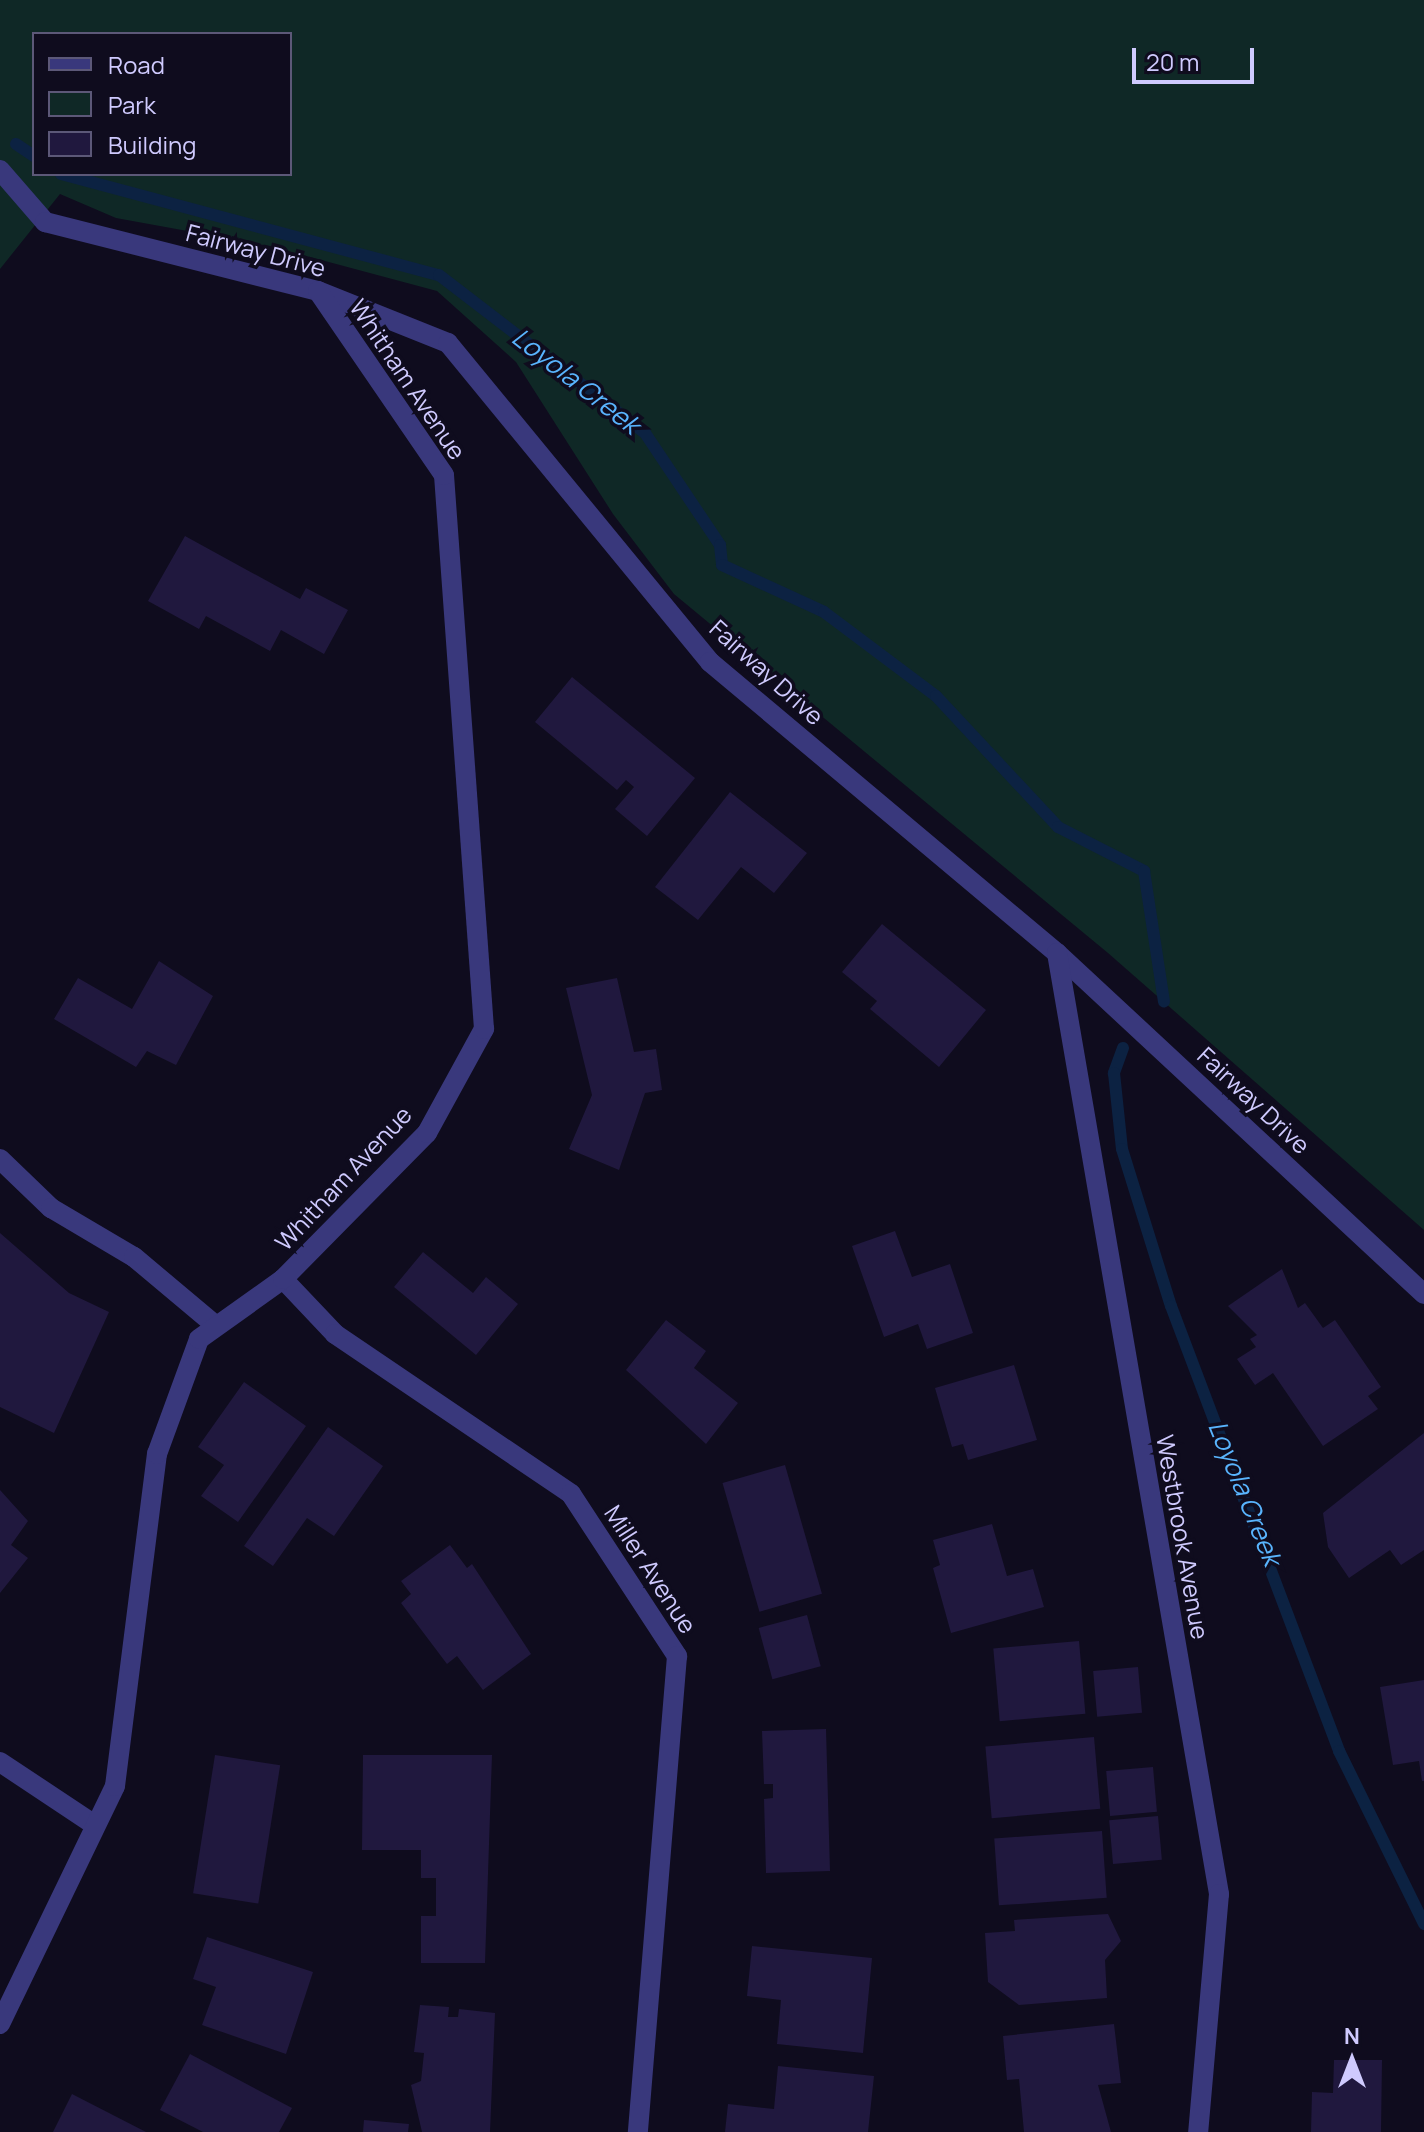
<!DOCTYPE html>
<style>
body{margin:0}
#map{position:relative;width:1424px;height:2132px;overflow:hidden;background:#0f0c1e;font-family:Manrope,sans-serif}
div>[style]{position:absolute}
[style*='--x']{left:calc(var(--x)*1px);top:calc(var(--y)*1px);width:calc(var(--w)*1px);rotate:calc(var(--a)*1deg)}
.green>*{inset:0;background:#0f2826}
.stream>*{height:12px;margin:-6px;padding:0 6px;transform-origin:6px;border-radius:6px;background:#0c2242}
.building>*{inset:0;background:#20183e;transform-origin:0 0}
.lane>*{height:20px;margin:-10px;padding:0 10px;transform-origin:10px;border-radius:10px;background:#39387c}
.street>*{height:20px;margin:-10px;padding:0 10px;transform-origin:10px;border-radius:10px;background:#39387c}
span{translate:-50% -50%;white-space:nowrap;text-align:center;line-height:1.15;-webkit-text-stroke:7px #0f0c1e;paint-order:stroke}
.street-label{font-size:24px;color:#cfcafe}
.water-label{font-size:26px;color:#59b4fd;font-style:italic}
.legend{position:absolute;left:32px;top:32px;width:260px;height:144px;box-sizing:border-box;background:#0f0c1e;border:2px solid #5c5878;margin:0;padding:10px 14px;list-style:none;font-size:24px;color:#cfcafe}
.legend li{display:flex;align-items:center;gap:16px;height:40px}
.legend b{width:40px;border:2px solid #5c5878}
.north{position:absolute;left:1312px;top:2020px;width:80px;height:80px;-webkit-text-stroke:6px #0f0c1e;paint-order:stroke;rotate:0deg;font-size:22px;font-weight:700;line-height:32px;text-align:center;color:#cfcafe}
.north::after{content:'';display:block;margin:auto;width:28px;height:36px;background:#cfcafe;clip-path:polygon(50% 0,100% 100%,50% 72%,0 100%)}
.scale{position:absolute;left:1132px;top:48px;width:122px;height:36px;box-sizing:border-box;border:4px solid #cfcafe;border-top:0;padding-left:10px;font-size:24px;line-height:28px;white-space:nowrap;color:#cfcafe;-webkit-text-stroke:6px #0f0c1e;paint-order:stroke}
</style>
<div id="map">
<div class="green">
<i style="clip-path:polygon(evenodd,0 0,1424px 0,1424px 1230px,1108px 953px,674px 594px,613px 514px,516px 362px,437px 291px,269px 246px,116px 218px,60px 194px,0 269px,0 0,34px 34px,290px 34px,290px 174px,34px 174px,34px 34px)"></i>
</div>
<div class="stream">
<i style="--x:16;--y:144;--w:22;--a:34"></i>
<i style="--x:61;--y:174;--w:391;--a:15"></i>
<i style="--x:439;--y:275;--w:260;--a:37.5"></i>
<i style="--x:645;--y:433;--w:135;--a:56.2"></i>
<i style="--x:720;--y:545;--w:20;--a:84"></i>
<i style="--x:722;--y:565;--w:112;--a:24.7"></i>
<i style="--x:824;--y:612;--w:140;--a:36.9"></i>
<i style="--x:936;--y:696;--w:179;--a:47"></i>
<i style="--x:1058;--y:827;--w:97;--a:27.1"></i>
<i style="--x:1144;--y:871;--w:132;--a:81.3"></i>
<i style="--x:1123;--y:1048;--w:27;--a:110"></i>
<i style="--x:1114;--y:1073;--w:76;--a:84"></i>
<i style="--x:1122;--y:1149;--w:164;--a:72.7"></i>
<i style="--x:1171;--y:1306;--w:476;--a:69.3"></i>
<i style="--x:1339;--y:1751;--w:193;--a:63.8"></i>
</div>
<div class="building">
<i style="clip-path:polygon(185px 536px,300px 599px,306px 588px,348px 610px,324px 654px,281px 630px,270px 651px,206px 616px,199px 629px,148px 601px)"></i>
<i style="clip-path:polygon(572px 677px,695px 778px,647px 836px,615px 809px,634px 787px,626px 780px,617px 790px,535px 722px)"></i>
<i style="clip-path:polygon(730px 792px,807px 853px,774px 893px,741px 867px,698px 920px,655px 887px)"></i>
<i style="clip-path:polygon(882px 924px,986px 1010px,939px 1067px,870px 1009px,877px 1001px,842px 972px)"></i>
<i style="clip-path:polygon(159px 961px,213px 996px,176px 1065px,147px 1051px,136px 1067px,54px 1019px,78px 978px,132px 1009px)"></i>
<i style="clip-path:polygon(617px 978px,634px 1052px,656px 1049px,662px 1090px,645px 1093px,619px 1170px,569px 1149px,592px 1095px,566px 988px)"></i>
<i style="clip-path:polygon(895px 1231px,912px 1277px,950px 1264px,973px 1333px,927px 1349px,918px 1324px,884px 1337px,852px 1246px)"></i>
<i style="clip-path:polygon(0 1233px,69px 1293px,109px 1312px,54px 1433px,0 1407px)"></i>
<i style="clip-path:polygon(423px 1252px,473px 1293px,486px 1277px,518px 1304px,476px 1355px,394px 1287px)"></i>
<i style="clip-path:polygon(1282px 1269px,1298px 1308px,1305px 1303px,1323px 1328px,1335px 1320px,1381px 1387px,1368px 1396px,1378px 1409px,1323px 1446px,1273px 1373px,1255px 1385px,1237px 1359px,1256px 1347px,1250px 1339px,1257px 1335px,1228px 1306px)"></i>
<i style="clip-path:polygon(666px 1320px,706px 1351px,694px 1368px,738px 1403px,706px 1444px,626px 1370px)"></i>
<i style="clip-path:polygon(1014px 1365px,1037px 1440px,968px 1460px,963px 1444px,952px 1447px,935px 1388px)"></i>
<i style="clip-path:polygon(244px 1382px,306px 1426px,238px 1522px,201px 1496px,224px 1465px,198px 1447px)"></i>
<i style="clip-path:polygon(328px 1427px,383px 1466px,334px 1536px,307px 1518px,273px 1566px,244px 1546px)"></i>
<i style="clip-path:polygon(1424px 1433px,1424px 1550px,1401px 1565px,1390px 1550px,1349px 1578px,1328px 1547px,1323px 1513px)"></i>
<i style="left:785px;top:1465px;width:134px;height:65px;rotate:74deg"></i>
<i style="clip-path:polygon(0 1490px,28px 1521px,11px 1545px,28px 1558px,0 1593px)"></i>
<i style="clip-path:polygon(992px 1524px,1007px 1576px,1033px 1569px,1044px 1607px,951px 1633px,933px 1568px,940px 1565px,933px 1540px)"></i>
<i style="clip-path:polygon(450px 1545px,467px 1568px,472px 1564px,531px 1654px,483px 1690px,457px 1656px,447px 1664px,401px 1603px,411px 1594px,401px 1581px)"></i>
<i style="left:807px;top:1615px;width:53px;height:50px;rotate:75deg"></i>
<i style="left:1079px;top:1641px;width:73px;height:86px;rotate:85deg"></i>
<i style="left:1138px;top:1667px;width:46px;height:45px;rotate:85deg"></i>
<i style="clip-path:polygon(1424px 1680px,1424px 1781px,1422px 1781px,1419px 1761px,1393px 1765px,1380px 1687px)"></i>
<i style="clip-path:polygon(826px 1729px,830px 1871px,766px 1873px,764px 1799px,773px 1798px,773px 1784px,764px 1784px,762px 1731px)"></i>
<i style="left:1094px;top:1737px;width:72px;height:109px;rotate:85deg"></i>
<i style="left:215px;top:1755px;width:66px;height:140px;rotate:9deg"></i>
<i style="clip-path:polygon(363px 1755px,492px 1755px,485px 1963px,421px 1963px,421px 1916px,436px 1916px,436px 1878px,421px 1878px,421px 1850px,362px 1850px)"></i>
<i style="left:1153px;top:1767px;width:45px;height:47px;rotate:85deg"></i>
<i style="left:1158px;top:1816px;width:44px;height:49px;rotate:85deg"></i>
<i style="left:1102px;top:1831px;width:67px;height:108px;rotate:86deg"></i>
<i style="clip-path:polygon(1108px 1914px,1121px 1941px,1105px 1960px,1107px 1998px,1019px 2005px,988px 1982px,985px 1933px,1015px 1931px,1014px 1920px)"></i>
<i style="clip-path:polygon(207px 1937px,313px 1972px,286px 2054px,202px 2025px,216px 1987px,193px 1979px)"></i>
<i style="clip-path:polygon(752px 1946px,872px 1958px,863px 2053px,777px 2044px,781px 2000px,747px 1996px)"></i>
<i style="clip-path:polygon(420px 2005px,449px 2007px,448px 2017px,458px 2017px,459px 2009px,495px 2013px,490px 2132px,422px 2132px,411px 2085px,421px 2081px,424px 2053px,414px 2052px)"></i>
<i style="clip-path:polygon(1114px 2024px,1121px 2083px,1098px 2085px,1111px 2132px,1024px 2132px,1019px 2079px,1007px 2080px,1003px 2036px)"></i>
<i style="clip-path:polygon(190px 2054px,292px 2108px,279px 2132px,203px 2132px,160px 2110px)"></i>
<i style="clip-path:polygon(1334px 2060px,1382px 2060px,1381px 2132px,1311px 2132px,1312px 2092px,1333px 2093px)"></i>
<i style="clip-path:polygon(778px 2066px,874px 2076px,868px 2132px,725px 2132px,728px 2104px,774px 2109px)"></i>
<i style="clip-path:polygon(72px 2094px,146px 2132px,53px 2132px)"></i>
<i style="clip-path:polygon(364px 2120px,409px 2124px,408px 2132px,363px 2132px)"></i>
</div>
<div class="lane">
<i style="--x:0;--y:1159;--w:71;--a:43.9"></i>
<i style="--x:51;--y:1208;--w:96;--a:30.6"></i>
<i style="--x:134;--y:1257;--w:106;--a:40"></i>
<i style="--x:0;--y:1762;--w:114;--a:33.6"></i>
</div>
<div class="street">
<i style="--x:0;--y:170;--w:69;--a:49.1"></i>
<i style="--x:45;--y:222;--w:282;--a:14.2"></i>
<i style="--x:318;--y:291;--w:140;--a:21.8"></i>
<i style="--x:448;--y:343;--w:413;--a:50.6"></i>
<i style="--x:710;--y:662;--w:453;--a:40"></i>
<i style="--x:1057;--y:953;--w:501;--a:42.9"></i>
<i style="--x:1057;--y:953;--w:955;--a:80.23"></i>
<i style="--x:1219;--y:1894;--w:239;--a:95"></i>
<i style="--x:283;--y:1279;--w:76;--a:46.6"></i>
<i style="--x:335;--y:1334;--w:285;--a:34.1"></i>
<i style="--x:571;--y:1494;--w:194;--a:56.8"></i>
<i style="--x:677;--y:1656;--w:478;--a:94.7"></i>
<i style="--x:0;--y:2024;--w:264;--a:-64.2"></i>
<i style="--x:115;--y:1786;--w:335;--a:-82.8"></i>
<i style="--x:157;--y:1454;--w:122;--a:-69.9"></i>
<i style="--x:199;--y:1339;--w:103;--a:-35.5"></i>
<i style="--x:283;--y:1279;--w:205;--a:-45.4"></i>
<i style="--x:427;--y:1133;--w:119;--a:-61.3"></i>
<i style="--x:484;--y:1029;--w:555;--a:-94.13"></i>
<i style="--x:444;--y:475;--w:223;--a:-124.4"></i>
</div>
<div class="street-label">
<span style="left:256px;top:250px;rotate:15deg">Fairway Drive</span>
<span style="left:408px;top:379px;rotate:56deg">Whitham Avenue</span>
<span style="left:767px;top:672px;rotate:42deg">Fairway Drive</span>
<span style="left:1254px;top:1100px;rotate:43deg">Fairway Drive</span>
<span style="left:343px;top:1178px;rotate:-47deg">Whitham Avenue</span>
<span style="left:1183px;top:1537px;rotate:80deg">Westbrook Avenue</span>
<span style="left:651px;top:1569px;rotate:57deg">Miller Avenue</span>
</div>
<div class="water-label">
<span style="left:576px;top:381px;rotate:38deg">Loyola Creek</span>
<span style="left:1245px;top:1493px;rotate:68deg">Loyola Creek</span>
</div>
<ul class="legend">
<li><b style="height:10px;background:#39387c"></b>Road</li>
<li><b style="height:22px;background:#0f2826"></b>Park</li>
<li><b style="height:22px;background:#20183e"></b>Building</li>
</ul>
<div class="north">N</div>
<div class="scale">20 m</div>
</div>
